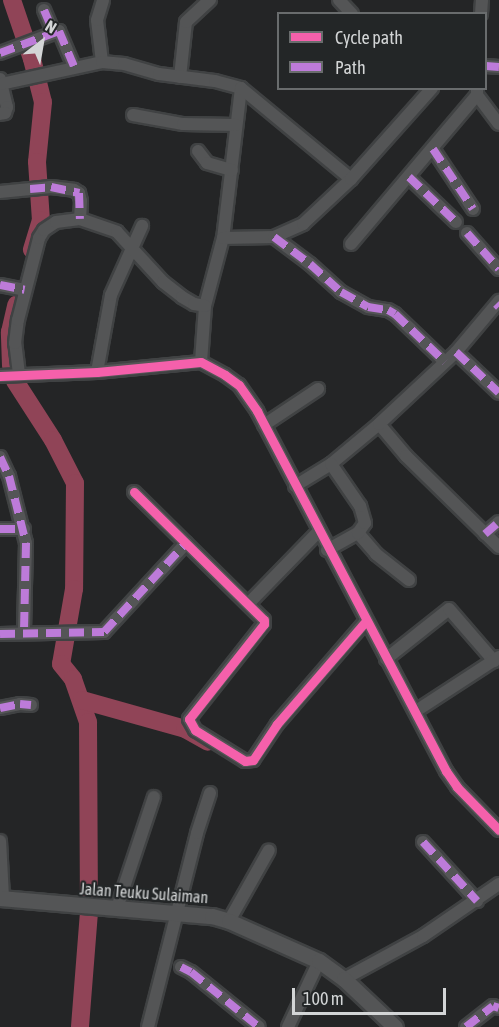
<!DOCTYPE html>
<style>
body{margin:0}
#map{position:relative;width:499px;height:1027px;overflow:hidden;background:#242526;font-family:"Asap Condensed",sans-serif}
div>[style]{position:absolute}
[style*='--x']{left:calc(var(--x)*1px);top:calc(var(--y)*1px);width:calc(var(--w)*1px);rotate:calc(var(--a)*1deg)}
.river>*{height:18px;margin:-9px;padding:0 9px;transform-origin:9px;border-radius:9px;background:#904457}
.roads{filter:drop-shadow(2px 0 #404243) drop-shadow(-2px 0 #404243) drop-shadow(0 2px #404243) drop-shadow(0 -2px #404243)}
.minor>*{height:12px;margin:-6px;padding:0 6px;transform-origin:6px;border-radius:6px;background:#545556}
.tertiary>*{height:15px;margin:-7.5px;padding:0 7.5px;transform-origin:7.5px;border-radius:7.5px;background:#545556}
.quiet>*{height:8px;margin-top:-4px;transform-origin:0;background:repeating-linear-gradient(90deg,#bd7bd9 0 15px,transparent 0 23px)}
.cycleway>*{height:9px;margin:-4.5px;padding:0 4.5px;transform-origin:4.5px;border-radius:4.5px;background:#f560ab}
span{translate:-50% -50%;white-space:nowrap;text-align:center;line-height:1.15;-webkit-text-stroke:4.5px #232627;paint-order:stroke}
.street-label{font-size:16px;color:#d3d5d6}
.legend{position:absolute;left:277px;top:12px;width:210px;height:78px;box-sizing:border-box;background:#232627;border:2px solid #696c6d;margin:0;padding:8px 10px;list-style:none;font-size:18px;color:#d3d5d6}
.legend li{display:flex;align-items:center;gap:12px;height:30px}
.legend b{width:30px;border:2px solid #696c6d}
.north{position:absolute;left:12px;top:12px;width:60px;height:60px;-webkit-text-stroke:4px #232627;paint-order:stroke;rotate:31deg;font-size:16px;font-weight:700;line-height:24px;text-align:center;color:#d3d5d6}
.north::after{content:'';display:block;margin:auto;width:21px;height:27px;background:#d3d5d6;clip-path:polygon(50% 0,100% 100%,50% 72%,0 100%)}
.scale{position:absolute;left:292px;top:988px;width:154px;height:27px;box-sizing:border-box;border:3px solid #d3d5d6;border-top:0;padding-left:8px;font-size:18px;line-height:21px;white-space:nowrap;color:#d3d5d6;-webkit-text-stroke:4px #232627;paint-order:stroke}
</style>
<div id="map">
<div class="river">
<i style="--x:12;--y:0;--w:62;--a:71.3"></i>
<i style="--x:32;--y:59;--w:44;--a:75.7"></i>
<i style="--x:43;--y:102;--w:60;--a:95.7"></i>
<i style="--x:37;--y:162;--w:58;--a:86.1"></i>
<i style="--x:41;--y:220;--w:31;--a:107"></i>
<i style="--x:11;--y:366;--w:34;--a:-92"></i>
<i style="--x:10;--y:332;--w:28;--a:-77"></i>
<i style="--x:15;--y:381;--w:70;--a:57.2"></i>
<i style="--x:53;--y:440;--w:48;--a:62.9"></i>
<i style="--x:75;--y:483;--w:106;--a:90.5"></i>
<i style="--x:74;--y:589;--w:76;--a:99.8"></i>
<i style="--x:61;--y:664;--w:19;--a:51"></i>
<i style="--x:73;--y:679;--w:46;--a:70.8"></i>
<i style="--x:88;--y:722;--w:190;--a:89.7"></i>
<i style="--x:89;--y:912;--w:115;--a:94.5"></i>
<i style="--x:82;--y:700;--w:107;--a:15.7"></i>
<i style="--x:185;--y:729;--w:26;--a:29"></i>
</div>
<div class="roads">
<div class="minor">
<i style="--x:339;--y:0;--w:19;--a:47"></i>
<i style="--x:44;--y:10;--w:25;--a:67"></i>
<i style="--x:481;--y:14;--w:14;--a:-86"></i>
<i style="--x:0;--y:53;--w:63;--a:-20.4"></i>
<i style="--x:59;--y:31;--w:38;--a:67"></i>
<i style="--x:102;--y:62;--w:42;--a:-96.8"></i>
<i style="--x:97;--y:20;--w:21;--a:-73"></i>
<i style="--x:486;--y:66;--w:13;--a:4"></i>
<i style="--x:180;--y:77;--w:55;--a:-83.8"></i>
<i style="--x:186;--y:22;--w:33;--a:-43"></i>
<i style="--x:0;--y:79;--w:29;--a:76"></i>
<i style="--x:7;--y:107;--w:6;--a:108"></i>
<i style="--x:5;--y:113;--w:5;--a:169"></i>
<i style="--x:1;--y:84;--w:103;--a:-12.3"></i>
<i style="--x:102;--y:62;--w:22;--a:5"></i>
<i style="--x:124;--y:64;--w:36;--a:16"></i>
<i style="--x:159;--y:74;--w:56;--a:7.1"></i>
<i style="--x:215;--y:81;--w:27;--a:15"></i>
<i style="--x:241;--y:88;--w:151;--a:96.8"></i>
<i style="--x:241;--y:88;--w:143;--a:39.6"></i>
<i style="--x:477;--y:88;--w:7;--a:90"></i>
<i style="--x:477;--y:95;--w:36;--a:53"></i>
<i style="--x:133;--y:115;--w:51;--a:10.2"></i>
<i style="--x:183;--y:124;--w:53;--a:1.1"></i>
<i style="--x:433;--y:149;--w:72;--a:56.3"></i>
<i style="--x:198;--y:151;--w:15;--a:53"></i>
<i style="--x:207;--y:163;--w:26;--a:16"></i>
<i style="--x:409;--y:177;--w:65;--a:43.8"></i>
<i style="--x:0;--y:192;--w:51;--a:-5.6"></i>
<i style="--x:51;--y:187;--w:23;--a:7"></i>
<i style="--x:74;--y:190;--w:6;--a:31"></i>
<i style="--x:79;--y:193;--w:8;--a:76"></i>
<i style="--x:81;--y:201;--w:18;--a:93"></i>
<i style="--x:467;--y:233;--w:48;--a:48.4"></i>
<i style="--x:274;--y:237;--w:45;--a:36.9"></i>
<i style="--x:310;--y:264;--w:42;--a:42.1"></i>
<i style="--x:341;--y:292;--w:31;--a:29"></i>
<i style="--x:368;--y:307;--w:20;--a:9"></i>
<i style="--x:388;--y:310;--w:8;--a:30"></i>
<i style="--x:395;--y:314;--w:69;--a:43.8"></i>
<i style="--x:351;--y:244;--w:195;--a:-49.8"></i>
<i style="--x:0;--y:285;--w:25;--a:11"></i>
<i style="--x:456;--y:352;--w:59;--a:43.6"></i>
<i style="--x:201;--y:362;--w:56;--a:-85.9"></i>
<i style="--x:205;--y:306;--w:70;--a:-75.2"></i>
<i style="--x:223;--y:238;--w:51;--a:-1.1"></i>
<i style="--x:274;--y:237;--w:32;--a:-24"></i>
<i style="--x:303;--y:224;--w:66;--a:-43.2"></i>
<i style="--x:351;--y:179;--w:122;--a:-48.3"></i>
<i style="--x:97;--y:372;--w:78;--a:-79.7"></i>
<i style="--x:111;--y:295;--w:76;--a:-65.8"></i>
<i style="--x:19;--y:374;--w:31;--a:-97"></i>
<i style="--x:15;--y:343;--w:23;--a:-83"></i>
<i style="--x:18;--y:320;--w:85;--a:-75.6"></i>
<i style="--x:39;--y:238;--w:9;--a:-58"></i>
<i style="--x:44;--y:230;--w:14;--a:-34"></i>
<i style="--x:56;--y:222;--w:24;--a:-7"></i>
<i style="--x:80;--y:219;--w:39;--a:19"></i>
<i style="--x:117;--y:232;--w:68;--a:47.4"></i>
<i style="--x:163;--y:282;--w:24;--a:38"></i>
<i style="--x:182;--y:297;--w:14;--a:30"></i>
<i style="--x:194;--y:304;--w:11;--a:10"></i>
<i style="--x:0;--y:376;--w:97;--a:-2.4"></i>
<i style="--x:97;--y:372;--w:104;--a:-5.5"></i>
<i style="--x:201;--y:362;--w:27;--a:28"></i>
<i style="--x:225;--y:375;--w:17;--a:36"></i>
<i style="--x:239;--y:385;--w:32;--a:55"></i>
<i style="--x:257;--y:411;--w:407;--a:62.3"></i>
<i style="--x:446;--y:771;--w:19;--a:55"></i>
<i style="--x:457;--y:787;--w:60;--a:45.7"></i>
<i style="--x:379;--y:424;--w:42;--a:49.8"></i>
<i style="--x:406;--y:456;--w:130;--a:44.4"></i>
<i style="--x:264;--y:425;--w:65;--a:-33.7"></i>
<i style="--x:0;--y:457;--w:21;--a:65"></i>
<i style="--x:9;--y:476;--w:69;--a:75.8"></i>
<i style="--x:26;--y:543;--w:90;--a:91.3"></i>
<i style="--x:295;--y:486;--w:42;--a:-31.4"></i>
<i style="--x:331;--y:464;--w:62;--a:-39.8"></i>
<i style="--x:379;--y:424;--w:105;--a:-43.1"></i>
<i style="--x:456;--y:352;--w:67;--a:-49.9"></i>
<i style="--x:134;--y:492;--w:182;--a:44.6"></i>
<i style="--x:264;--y:620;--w:4;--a:90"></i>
<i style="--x:264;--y:624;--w:121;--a:128.3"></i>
<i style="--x:189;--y:719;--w:13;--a:61"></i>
<i style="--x:195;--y:730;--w:59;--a:31.8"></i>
<i style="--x:245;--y:761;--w:8;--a:-7"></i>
<i style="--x:253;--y:760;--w:43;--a:-56.3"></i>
<i style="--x:277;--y:724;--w:135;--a:-49.2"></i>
<i style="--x:0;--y:529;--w:24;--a:0"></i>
<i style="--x:358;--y:533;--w:28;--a:49"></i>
<i style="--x:376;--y:554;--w:42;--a:38.2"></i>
<i style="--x:485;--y:534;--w:18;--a:-41"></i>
<i style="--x:327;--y:550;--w:35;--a:-29"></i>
<i style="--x:358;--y:533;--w:12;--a:-55"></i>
<i style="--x:365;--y:523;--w:18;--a:-106"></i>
<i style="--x:360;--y:506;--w:51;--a:-124.6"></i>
<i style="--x:249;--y:603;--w:99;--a:-45.8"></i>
<i style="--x:0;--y:634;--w:104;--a:-1.1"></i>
<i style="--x:104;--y:632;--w:121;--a:-47.3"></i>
<i style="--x:386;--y:659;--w:80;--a:-38.4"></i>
<i style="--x:449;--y:609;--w:69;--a:49.1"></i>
<i style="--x:0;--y:708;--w:20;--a:-11"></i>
<i style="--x:20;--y:704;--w:11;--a:5"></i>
<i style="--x:416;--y:711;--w:99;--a:-33"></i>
<i style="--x:0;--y:841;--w:58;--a:87"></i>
<i style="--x:423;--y:842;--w:80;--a:47.5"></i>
<i style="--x:117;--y:908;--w:117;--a:-71.6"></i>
<i style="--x:229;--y:921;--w:81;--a:-60.6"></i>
<i style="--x:181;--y:967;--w:11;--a:27"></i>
<i style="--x:191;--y:972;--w:87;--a:39"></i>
<i style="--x:344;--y:979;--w:90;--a:-28.6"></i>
<i style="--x:423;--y:936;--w:92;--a:-34.4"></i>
<i style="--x:148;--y:1027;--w:200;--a:-75.8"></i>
<i style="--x:197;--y:833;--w:42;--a:-72"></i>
<i style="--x:288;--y:1027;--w:73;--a:-64.8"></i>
<i style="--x:466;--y:1027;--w:34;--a:-38"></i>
<i style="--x:493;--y:1006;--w:6;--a:18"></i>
</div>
<div class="tertiary">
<i style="--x:0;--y:898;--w:213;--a:4.9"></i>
<i style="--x:212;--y:916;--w:18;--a:16"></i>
<i style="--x:229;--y:921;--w:98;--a:24"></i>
<i style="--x:319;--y:961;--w:31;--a:36"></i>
<i style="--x:344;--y:979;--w:70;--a:43.3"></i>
</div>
</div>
<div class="quiet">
<i style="--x:44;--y:10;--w:25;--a:67"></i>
<i style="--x:0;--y:53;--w:63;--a:-20.4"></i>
<i style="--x:59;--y:31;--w:38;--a:67"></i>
<i style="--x:486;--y:66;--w:13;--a:4"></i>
<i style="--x:433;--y:149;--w:72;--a:56.3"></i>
<i style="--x:409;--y:177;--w:65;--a:43.8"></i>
<i style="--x:30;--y:189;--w:21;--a:-5"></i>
<i style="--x:51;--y:187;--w:29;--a:12"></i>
<i style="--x:79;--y:193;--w:26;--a:88"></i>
<i style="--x:467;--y:233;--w:48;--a:48.4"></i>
<i style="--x:274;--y:237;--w:45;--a:36.9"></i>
<i style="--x:310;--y:264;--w:42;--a:42.1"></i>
<i style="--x:341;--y:292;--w:31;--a:29"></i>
<i style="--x:368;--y:307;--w:20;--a:9"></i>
<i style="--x:388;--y:310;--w:8;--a:30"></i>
<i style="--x:395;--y:314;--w:69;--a:43.8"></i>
<i style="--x:0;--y:285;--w:25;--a:11"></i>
<i style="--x:496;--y:304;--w:4;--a:45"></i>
<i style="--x:456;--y:352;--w:59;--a:43.6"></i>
<i style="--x:0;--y:457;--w:21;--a:65"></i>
<i style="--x:9;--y:476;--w:69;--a:75.8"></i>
<i style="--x:26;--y:543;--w:90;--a:91.3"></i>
<i style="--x:0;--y:529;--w:24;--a:0"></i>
<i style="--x:485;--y:534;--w:18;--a:-41"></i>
<i style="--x:0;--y:634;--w:104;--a:-1.1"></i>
<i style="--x:104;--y:632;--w:121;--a:-47.3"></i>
<i style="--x:0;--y:708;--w:20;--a:-11"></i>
<i style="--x:20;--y:704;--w:11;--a:5"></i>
<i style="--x:423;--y:842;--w:80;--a:47.5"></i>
<i style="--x:181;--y:967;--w:11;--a:27"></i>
<i style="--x:191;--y:972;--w:87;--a:39"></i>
<i style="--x:466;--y:1027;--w:34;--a:-38"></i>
<i style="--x:493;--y:1006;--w:6;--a:18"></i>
</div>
<div class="cycleway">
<i style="--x:0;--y:376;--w:97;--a:-2.4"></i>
<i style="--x:97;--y:372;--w:104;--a:-5.5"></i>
<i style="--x:201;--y:362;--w:27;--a:28"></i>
<i style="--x:225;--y:375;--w:17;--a:36"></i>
<i style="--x:239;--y:385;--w:32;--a:55"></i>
<i style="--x:257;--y:411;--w:407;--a:62.3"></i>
<i style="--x:446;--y:771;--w:19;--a:55"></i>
<i style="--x:457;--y:787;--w:60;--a:45.7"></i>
<i style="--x:134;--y:492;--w:182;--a:44.6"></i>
<i style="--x:264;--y:620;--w:4;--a:90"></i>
<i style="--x:264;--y:624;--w:121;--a:128.3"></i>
<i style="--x:189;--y:719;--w:13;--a:61"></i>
<i style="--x:195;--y:730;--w:59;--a:31.8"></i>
<i style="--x:245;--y:761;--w:8;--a:-7"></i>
<i style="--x:253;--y:760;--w:43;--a:-56.3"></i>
<i style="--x:277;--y:724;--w:135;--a:-49.2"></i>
</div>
<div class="street-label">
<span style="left:144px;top:893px;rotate:4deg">Jalan Teuku Sulaiman</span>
</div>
<ul class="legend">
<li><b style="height:8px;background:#f560ab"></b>Cycle path</li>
<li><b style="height:8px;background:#bd7bd9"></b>Path</li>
</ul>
<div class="north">N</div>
<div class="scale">100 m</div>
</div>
